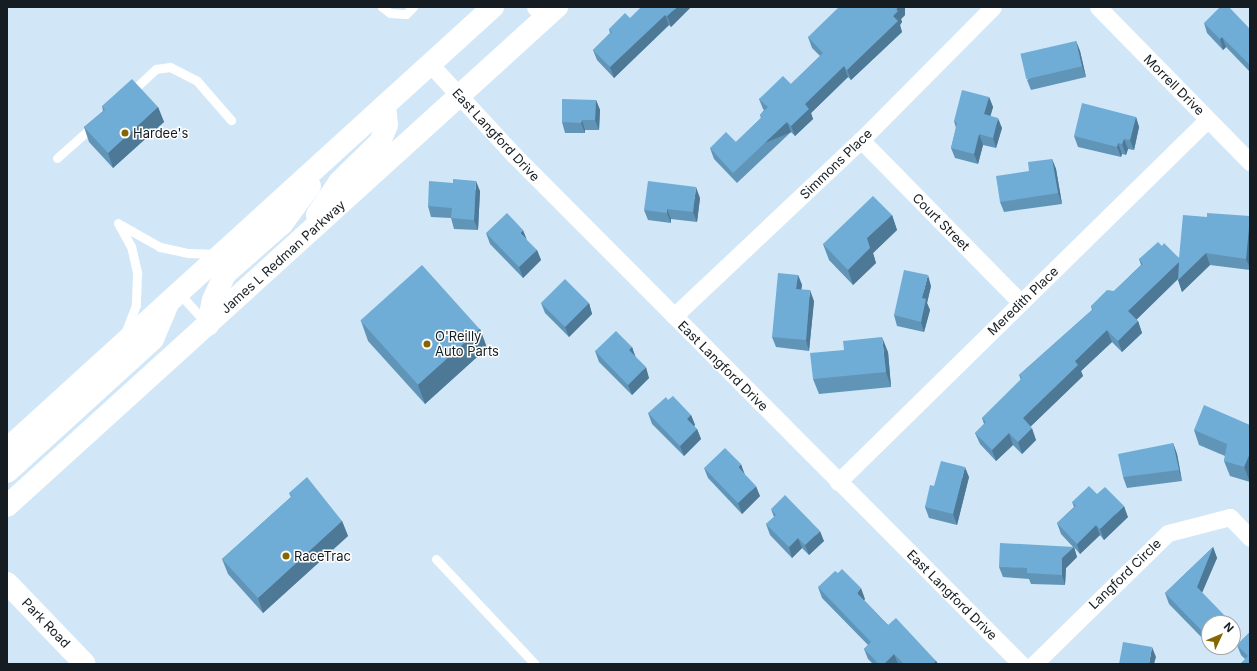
<!DOCTYPE html>
<style>
body{margin:0}
#map{position:relative;width:1257px;height:671px;overflow:hidden;background:#d1e7f7;font-family:Inter,sans-serif}
div>[style]{position:absolute}
[style*='--x']{left:calc(var(--x)*1px);top:calc(var(--y)*1px);width:calc(var(--w)*1px);rotate:calc(var(--a)*1deg)}
.lane>*{height:9px;margin:-4.5px;padding:0 4.5px;transform-origin:4.5px;border-radius:4.5px;background:#fff}
.street>*{height:17px;margin:-8.5px;padding:0 8.5px;transform-origin:8.5px;border-radius:8.5px;background:#fff}
.secondary>*{height:22px;margin:-11px;padding:0 11px;transform-origin:11px;border-radius:11px;background:#fff}
.wall>*{inset:0;background:#6095b8}
.shaded-wall>*{inset:0;background:#4e7996;transform-origin:0 0}
.building>*{inset:0;background:#70add6;transform-origin:0 0}
.dots>*{width:11px;height:11px;translate:-50% -50%;box-sizing:border-box;border:2px solid #fff;border-radius:50%}
span{translate:-50% -50%;white-space:nowrap;text-align:center;line-height:1.15;-webkit-text-stroke:3px #fff;paint-order:stroke}
.street-label{font-size:13px;color:#151d22}
.poi-label{font-size:13px;color:#151d22}
.left{translate:0 -50%;text-align:left}
.frame{position:absolute;inset:0;border:8px solid #151d22;pointer-events:none}
.north{position:absolute;left:1201px;top:615px;width:40px;height:40px;box-sizing:border-box;background:#fff;border:1px solid #a1a5a7;border-radius:50%;rotate:46deg;font-size:11px;font-weight:700;line-height:16px;text-align:center;color:#151d22}
.north::after{content:'';display:block;margin:auto;width:14px;height:18px;background:#866600;clip-path:polygon(50% 0,100% 100%,50% 72%,0 100%)}
</style>
<div id="map">
<div class="lane">
<i style="--x:382;--y:7;--w:10;--a:37"></i>
<i style="--x:390;--y:13;--w:16;--a:4"></i>
<i style="--x:406;--y:14;--w:10;--a:-45"></i>
<i style="--x:129;--y:94;--w:37;--a:-43"></i>
<i style="--x:156;--y:69;--w:14;--a:-8"></i>
<i style="--x:170;--y:67;--w:30;--a:27"></i>
<i style="--x:197;--y:81;--w:52;--a:48.9"></i>
<i style="--x:57;--y:158;--w:50;--a:-41.7"></i>
<i style="--x:118;--y:223;--w:26;--a:61"></i>
<i style="--x:131;--y:246;--w:28;--a:77"></i>
<i style="--x:137;--y:273;--w:32;--a:92"></i>
<i style="--x:136;--y:305;--w:31;--a:111"></i>
<i style="--x:121;--y:225;--w:45;--a:29.4"></i>
<i style="--x:160;--y:247;--w:29;--a:12"></i>
<i style="--x:188;--y:253;--w:30;--a:2"></i>
<i style="--x:178;--y:292;--w:43;--a:47.8"></i>
<i style="--x:436;--y:559;--w:144;--a:46.7"></i>
</div>
<div class="street">
<i style="--x:535;--y:7;--w:15;--a:48"></i>
<i style="--x:1098;--y:7;--w:217;--a:45.6"></i>
<i style="--x:430;--y:64;--w:124;--a:47.3"></i>
<i style="--x:514;--y:155;--w:718;--a:45.11"></i>
<i style="--x:861;--y:140;--w:228;--a:45.5"></i>
<i style="--x:674;--y:316;--w:257;--a:-43.3"></i>
<i style="--x:861;--y:140;--w:187;--a:-45.2"></i>
<i style="--x:838;--y:482;--w:518;--a:-44.45"></i>
<i style="--x:1034;--y:664;--w:187;--a:-44.4"></i>
<i style="--x:1168;--y:533;--w:64;--a:-14.5"></i>
<i style="--x:1230;--y:517;--w:29;--a:46"></i>
</div>
<div class="secondary">
<i style="--x:317;--y:215;--w:40;--a:-56"></i>
<i style="--x:339;--y:182;--w:57;--a:-44.3"></i>
<i style="--x:380;--y:142;--w:18;--a:-68"></i>
<i style="--x:387;--y:125;--w:20;--a:-96"></i>
<i style="--x:208;--y:325;--w:25;--a:-79"></i>
<i style="--x:213;--y:300;--w:29;--a:-65"></i>
<i style="--x:225;--y:274;--w:76;--a:-41.3"></i>
<i style="--x:282;--y:224;--w:47;--a:-53.6"></i>
<i style="--x:7;--y:449;--w:657;--a:-42.29"></i>
<i style="--x:7;--y:472;--w:197;--a:-42.3"></i>
<i style="--x:153;--y:339;--w:36;--a:-67"></i>
<i style="--x:7;--y:506;--w:743;--a:-42.22"></i>
<i style="--x:7;--y:583;--w:112;--a:46.1"></i>
</div>
<div class="wall">
<i style="clip-path:polygon(691px 7px,671px 27px,669px 25px,614px 78px,597px 60px,593px 50px,610px 33px,609px 29px,630px 18px)"></i>
<i style="clip-path:polygon(905px 8px,905px 15px,901px 19px,902px 22px,900px 25px,902px 32px,851px 80px,848px 77px,811px 113px,813px 119px,795px 136px,791px 132px,737px 183px,714px 159px,710px 148px,736px 142px,761px 118px,760px 115px,764px 110px,763px 109px,759px 99px,791px 84px,820px 56px,812px 48px,808px 37px)"></i>
<i style="clip-path:polygon(1204px 23px,1250px 29px,1250px 72px,1226px 47px,1223px 50px,1207px 33px)"></i>
<i style="clip-path:polygon(1076px 41px,1080px 51px,1086px 77px,1031px 90px,1027px 80px)"></i>
<i style="clip-path:polygon(989px 97px,993px 107px,990px 116px,1002px 128px,996px 148px,983px 145px,978px 164px,955px 158px,951px 148px,956px 128px,954px 121px)"></i>
<i style="clip-path:polygon(596px 100px,600px 110px,599px 130px,585px 130px,585px 133px,565px 133px,562px 122px)"></i>
<i style="clip-path:polygon(102px 106px,158px 107px,164px 122px,113px 168px,89px 142px,84px 127px,103px 111px)"></i>
<i style="clip-path:polygon(1136px 117px,1139px 127px,1134px 150px,1128px 149px,1126px 155px,1122px 154px,1121px 157px,1078px 147px,1074px 136px)"></i>
<i style="clip-path:polygon(1052px 159px,1056px 169px,1062px 204px,1004px 212px,1000px 202px,1029px 171px)"></i>
<i style="clip-path:polygon(453px 183px,480px 191px,478px 230px,454px 229px,451px 218px,431px 217px,428px 206px)"></i>
<i style="clip-path:polygon(700px 198px,697px 222px,671px 219px,671px 223px,648px 220px,644px 210px)"></i>
<i style="clip-path:polygon(892px 215px,897px 230px,873px 253px,876px 263px,853px 285px,829px 260px,823px 244px)"></i>
<i style="clip-path:polygon(1207px 217px,1250px 217px,1250px 270px,1210px 265px,1182px 292px,1178px 279px,1136px 320px,1138px 321px,1142px 333px,1122px 352px,1112px 342px,1081px 371px,1083px 376px,1030px 427px,1036px 440px,1022px 454px,1013px 445px,996px 461px,980px 444px,975px 433px,984px 424px,982px 418px,1021px 380px,1019px 375px,1092px 310px,1091px 306px,1114px 291px,1141px 265px,1139px 259px,1162px 246px,1179px 258px)"></i>
<i style="clip-path:polygon(486px 233px,537px 250px,541px 260px,523px 278px,490px 244px)"></i>
<i style="clip-path:polygon(798px 275px,802px 285px,801px 289px,814px 301px,809px 351px,776px 347px,772px 337px)"></i>
<i style="clip-path:polygon(931px 286px,927px 303px,930px 310px,924px 332px,897px 326px,894px 315px)"></i>
<i style="clip-path:polygon(541px 303px,589px 303px,592px 314px,569px 337px,545px 313px)"></i>
<i style="clip-path:polygon(361px 321px,480px 329px,487px 348px,425px 404px,368px 341px)"></i>
<i style="clip-path:polygon(632px 347px,635px 357px,649px 378px,632px 395px,599px 362px,595px 351px)"></i>
<i style="clip-path:polygon(888px 352px,891px 387px,819px 394px,813px 379px)"></i>
<i style="clip-path:polygon(648px 413px,691px 415px,695px 425px,694px 426px,697px 429px,701px 439px,684px 456px,652px 424px)"></i>
<i style="clip-path:polygon(1250px 425px,1250px 482px,1230px 476px,1224px 461px,1225px 456px,1199px 445px,1194px 430px)"></i>
<i style="clip-path:polygon(1173px 443px,1177px 454px,1182px 481px,1127px 488px,1123px 477px)"></i>
<i style="clip-path:polygon(704px 468px,760px 496px,742px 514px,708px 478px)"></i>
<i style="clip-path:polygon(969px 477px,957px 525px,929px 518px,925px 507px,934px 486px)"></i>
<i style="clip-path:polygon(289px 493px,342px 521px,348px 536px,263px 613px,228px 574px,222px 559px,291px 497px)"></i>
<i style="clip-path:polygon(1072px 502px,1128px 517px,1104px 540px,1100px 535px,1080px 554px,1074px 547px,1077px 557px,1066px 568px,1065px 585px,1031px 584px,1029px 579px,1003px 577px,999px 567px,1073px 547px,1061px 534px,1057px 523px,1074px 507px)"></i>
<i style="clip-path:polygon(771px 509px,824px 541px,809px 555px,802px 548px,792px 558px,770px 535px,766px 524px,774px 517px)"></i>
<i style="clip-path:polygon(1213px 547px,1217px 558px,1202px 593px,1209px 623px,1209px 645px,1169px 604px,1165px 593px)"></i>
<i style="clip-path:polygon(818px 587px,865px 599px,864px 600px,888px 625px,936px 661px,938px 664px,873px 664px,868px 659px,864px 649px,868px 645px,822px 598px)"></i>
<i style="clip-path:polygon(1250px 632px,1250px 664px,1241px 655px,1237px 645px)"></i>
</div>
<div class="shaded-wall">
<i style="clip-path:polygon(677px 7px,691px 7px,671px 27px,667px 16px)"></i>
<i style="clip-path:polygon(898px 7px,905px 7px,905px 15px,901px 19px,902px 22px,900px 25px,902px 32px,851px 80px,847px 70px,893px 16px,896px 9px)"></i>
<i style="clip-path:polygon(665px 15px,669px 25px,614px 78px,610px 67px)"></i>
<i style="clip-path:polygon(1222px 37px,1226px 47px,1223px 50px,1220px 39px)"></i>
<i style="clip-path:polygon(1076px 41px,1080px 51px,1086px 77px,1082px 66px)"></i>
<i style="clip-path:polygon(844px 66px,848px 77px,811px 113px,813px 119px,795px 136px,791px 126px,805px 104px)"></i>
<i style="clip-path:polygon(989px 97px,993px 107px,988px 125px,984px 114px)"></i>
<i style="clip-path:polygon(596px 100px,600px 110px,599px 130px,595px 120px)"></i>
<i style="clip-path:polygon(158px 107px,164px 122px,113px 168px,108px 153px)"></i>
<i style="clip-path:polygon(1136px 117px,1139px 127px,1134px 150px,1130px 140px)"></i>
<i style="clip-path:polygon(998px 118px,1002px 128px,996px 148px,993px 138px)"></i>
<i style="clip-path:polygon(582px 120px,585px 130px,585px 133px,581px 123px)"></i>
<i style="left:787px;top:122px;width:11px;height:74px;rotate:68deg"></i>
<i style="clip-path:polygon(979px 134px,983px 145px,978px 164px,974px 154px)"></i>
<i style="clip-path:polygon(1124px 139px,1128px 149px,1126px 155px,1122px 144px)"></i>
<i style="clip-path:polygon(1118px 143px,1122px 154px,1121px 157px,1117px 147px)"></i>
<i style="clip-path:polygon(1052px 159px,1056px 169px,1062px 204px,1058px 193px)"></i>
<i style="clip-path:polygon(476px 181px,480px 191px,478px 230px,474px 220px)"></i>
<i style="clip-path:polygon(696px 187px,700px 198px,697px 222px,693px 212px)"></i>
<i style="clip-path:polygon(667px 209px,671px 219px,671px 223px,667px 213px)"></i>
<i style="clip-path:polygon(892px 215px,897px 230px,873px 253px,876px 263px,853px 285px,848px 270px,867px 238px)"></i>
<i style="clip-path:polygon(1250px 216px,1250px 268px,1246px 259px)"></i>
<i style="clip-path:polygon(523px 230px,527px 240px,520px 233px)"></i>
<i style="clip-path:polygon(537px 250px,541px 260px,523px 278px,519px 267px)"></i>
<i style="clip-path:polygon(1206px 253px,1210px 265px,1182px 292px,1178px 280px)"></i>
<i style="clip-path:polygon(1179px 262px,1183px 274px,1133px 323px,1128px 311px)"></i>
<i style="clip-path:polygon(798px 275px,802px 285px,800px 300px,796px 289px)"></i>
<i style="clip-path:polygon(928px 275px,931px 286px,927px 303px,930px 310px,924px 332px,921px 322px,922px 298px)"></i>
<i style="clip-path:polygon(810px 290px,814px 301px,809px 351px,806px 340px)"></i>
<i style="clip-path:polygon(589px 303px,592px 314px,569px 337px,565px 327px)"></i>
<i style="clip-path:polygon(1138px 321px,1142px 333px,1122px 352px,1118px 341px)"></i>
<i style="clip-path:polygon(480px 329px,487px 348px,425px 404px,418px 385px)"></i>
<i style="clip-path:polygon(1107px 330px,1112px 342px,1081px 371px,1083px 376px,1027px 430px,1023px 418px,1075px 361px)"></i>
<i style="clip-path:polygon(882px 337px,888px 352px,891px 387px,886px 372px)"></i>
<i style="clip-path:polygon(632px 347px,636px 358px,629px 350px)"></i>
<i style="clip-path:polygon(646px 367px,649px 378px,632px 395px,628px 385px)"></i>
<i style="clip-path:polygon(691px 415px,695px 425px,691px 429px,687px 419px)"></i>
<i style="clip-path:polygon(1032px 428px,1036px 440px,1022px 454px,1018px 442px)"></i>
<i style="clip-path:polygon(697px 429px,701px 439px,684px 456px,680px 446px)"></i>
<i style="clip-path:polygon(1009px 433px,1013px 445px,996px 461px,992px 450px)"></i>
<i style="clip-path:polygon(1173px 443px,1177px 454px,1182px 481px,1179px 470px)"></i>
<i style="clip-path:polygon(1250px 453px,1250px 482px,1244px 467px)"></i>
<i style="clip-path:polygon(741px 464px,745px 475px,738px 467px)"></i>
<i style="clip-path:polygon(965px 467px,969px 477px,957px 525px,953px 514px)"></i>
<i style="clip-path:polygon(756px 486px,760px 496px,742px 514px,738px 503px)"></i>
<i style="clip-path:polygon(1124px 506px,1128px 517px,1104px 540px,1100px 529px)"></i>
<i style="clip-path:polygon(342px 521px,348px 536px,263px 613px,258px 598px)"></i>
<i style="clip-path:polygon(1096px 525px,1100px 535px,1080px 554px,1077px 544px)"></i>
<i style="clip-path:polygon(820px 531px,824px 541px,809px 555px,805px 545px)"></i>
<i style="clip-path:polygon(798px 538px,802px 548px,792px 558px,789px 547px)"></i>
<i style="clip-path:polygon(1074px 547px,1077px 557px,1066px 568px,1065px 585px,1062px 575px,1062px 558px)"></i>
<i style="clip-path:polygon(1213px 547px,1217px 558px,1200px 597px,1197px 587px)"></i>
<i style="clip-path:polygon(861px 588px,865px 599px,861px 603px,857px 593px)"></i>
<i style="clip-path:polygon(1227px 618px,1229px 623px,1222px 623px)"></i>
<i style="clip-path:polygon(1152px 647px,1156px 657px,1154px 664px,1149px 664px)"></i>
<i style="clip-path:polygon(894px 654px,898px 664px,884px 664px)"></i>
<i style="clip-path:polygon(936px 661px,938px 664px,933px 664px)"></i>
</div>
<div class="building">
<i style="clip-path:polygon(641px 7px,677px 7px,667px 16px,665px 15px,610px 67px,593px 50px,612px 32px,609px 29px,625px 13px,630px 18px)"></i>
<i style="clip-path:polygon(839px 7px,898px 7px,896px 9px,898px 11px,893px 16px,898px 21px,847px 70px,844px 66px,805px 104px,809px 109px,791px 126px,787px 122px,733px 173px,710px 148px,726px 132px,736px 142px,762px 117px,760px 115px,768px 107px,759px 99px,783px 76px,791px 84px,823px 53px,808px 37px)"></i>
<i style="clip-path:polygon(1220px 7px,1229px 7px,1250px 29px,1250px 65px,1222px 37px,1220px 39px,1204px 23px)"></i>
<i style="left:1076px;top:41px;width:26px;height:57px;rotate:77deg"></i>
<i style="clip-path:polygon(132px 79px,158px 107px,108px 153px,84px 127px,105px 110px,102px 106px)"></i>
<i style="clip-path:polygon(962px 90px,989px 97px,984px 114px,998px 118px,993px 138px,979px 134px,974px 154px,951px 148px,957px 123px,954px 121px)"></i>
<i style="clip-path:polygon(562px 99px,596px 100px,595px 120px,582px 120px,581px 123px,562px 122px)"></i>
<i style="clip-path:polygon(1082px 103px,1136px 117px,1130px 140px,1124px 139px,1122px 144px,1118px 143px,1117px 147px,1074px 136px)"></i>
<i style="clip-path:polygon(1052px 159px,1058px 193px,1000px 202px,996px 176px,1029px 171px,1028px 162px)"></i>
<i style="clip-path:polygon(453px 179px,476px 181px,474px 220px,451px 218px,452px 208px,428px 206px,429px 181px,453px 183px)"></i>
<i style="clip-path:polygon(648px 181px,696px 187px,693px 212px,667px 209px,667px 213px,644px 210px)"></i>
<i style="clip-path:polygon(873px 196px,892px 215px,867px 238px,870px 248px,848px 270px,823px 244px)"></i>
<i style="clip-path:polygon(507px 213px,523px 230px,520px 233px,537px 250px,519px 267px,486px 233px)"></i>
<i style="clip-path:polygon(1207px 213px,1250px 216px,1246px 259px,1206px 253px,1178px 280px,1179px 262px,1128px 311px,1138px 321px,1118px 341px,1107px 330px,1075px 361px,1078px 365px,1023px 418px,1032px 428px,1018px 442px,1009px 433px,992px 450px,975px 433px,986px 422px,982px 418px,1022px 378px,1019px 375px,1093px 309px,1091px 306px,1107px 290px,1114px 291px,1143px 264px,1139px 259px,1158px 242px,1162px 246px,1164px 243px,1179px 258px,1183px 215px,1207px 217px)"></i>
<i style="left:422px;top:265px;width:86px;height:83px;rotate:48deg"></i>
<i style="clip-path:polygon(904px 270px,928px 275px,922px 298px,926px 299px,921px 322px,894px 315px)"></i>
<i style="clip-path:polygon(778px 273px,798px 275px,796px 289px,810px 290px,806px 340px,772px 337px)"></i>
<i style="left:565px;top:279px;width:34px;height:34px;rotate:45deg"></i>
<i style="clip-path:polygon(616px 331px,632px 347px,629px 350px,646px 367px,628px 385px,595px 351px)"></i>
<i style="clip-path:polygon(882px 337px,886px 372px,813px 379px,810px 353px,844px 350px,843px 341px)"></i>
<i style="clip-path:polygon(673px 396px,691px 415px,687px 419px,697px 429px,680px 446px,648px 413px,666px 397px,668px 400px)"></i>
<i style="clip-path:polygon(1204px 405px,1250px 425px,1250px 453px,1244px 467px,1224px 461px,1227px 444px,1194px 430px)"></i>
<i style="clip-path:polygon(1173px 443px,1179px 470px,1123px 477px,1118px 454px)"></i>
<i style="clip-path:polygon(725px 448px,741px 464px,738px 467px,756px 486px,738px 503px,704px 468px)"></i>
<i style="clip-path:polygon(941px 461px,965px 467px,953px 514px,925px 507px,930px 485px,934px 486px)"></i>
<i style="clip-path:polygon(307px 477px,342px 521px,258px 598px,222px 559px,292px 496px,289px 493px)"></i>
<i style="clip-path:polygon(1089px 486px,1097px 494px,1105px 487px,1124px 506px,1100px 529px,1096px 525px,1077px 544px,1057px 523px,1076px 506px,1072px 502px)"></i>
<i style="clip-path:polygon(785px 495px,820px 531px,805px 545px,798px 538px,789px 547px,766px 524px,776px 515px,771px 509px)"></i>
<i style="clip-path:polygon(1000px 543px,1074px 547px,1062px 558px,1062px 575px,1027px 573px,1027px 568px,999px 567px)"></i>
<i style="clip-path:polygon(1213px 547px,1197px 587px,1227px 618px,1222px 623px,1209px 623px,1209px 636px,1208px 637px,1165px 593px)"></i>
<i style="clip-path:polygon(842px 569px,861px 588px,857px 593px,888px 625px,896px 618px,936px 661px,933px 664px,904px 664px,894px 654px,884px 664px,879px 664px,864px 649px,871px 642px,818px 587px,835px 571px,838px 573px)"></i>
<i style="clip-path:polygon(1250px 632px,1250px 664px,1240px 664px,1248px 656px,1237px 645px)"></i>
<i style="clip-path:polygon(1123px 642px,1152px 647px,1149px 664px,1119px 664px)"></i>
</div>
<div class="dots">
<i style="left:125px;top:133px;background:#866600"></i>
<i style="left:427px;top:344px;background:#866600"></i>
<i style="left:286px;top:556px;background:#866600"></i>
</div>
<div class="street-label">
<span style="left:1174px;top:85px;rotate:45deg">Morrell Drive</span>
<span style="left:496px;top:135px;rotate:47deg">East Langford Drive</span>
<span style="left:836px;top:164px;rotate:-44deg">Simmons Place</span>
<span style="left:941px;top:222px;rotate:45deg">Court Street</span>
<span style="left:283px;top:257px;rotate:-42deg">James L Redman Parkway</span>
<span style="left:1023px;top:301px;rotate:-44deg">Meredith Place</span>
<span style="left:723px;top:366px;rotate:45deg">East Langford Drive</span>
<span style="left:1125px;top:574px;rotate:-44deg">Langford Circle</span>
<span style="left:952px;top:595px;rotate:45deg">East Langford Drive</span>
<span style="left:46px;top:623px;rotate:46deg">Park Road</span>
</div>
<div class="poi-label">
<span class="left" style="left:133px;top:133px">Hardee's</span>
<span class="left" style="left:435px;top:344px">O'Reilly<br>Auto Parts</span>
<span class="left" style="left:294px;top:556px">RaceTrac</span>
</div>
<div class="frame"></div>
<div class="north">N</div>
</div>
